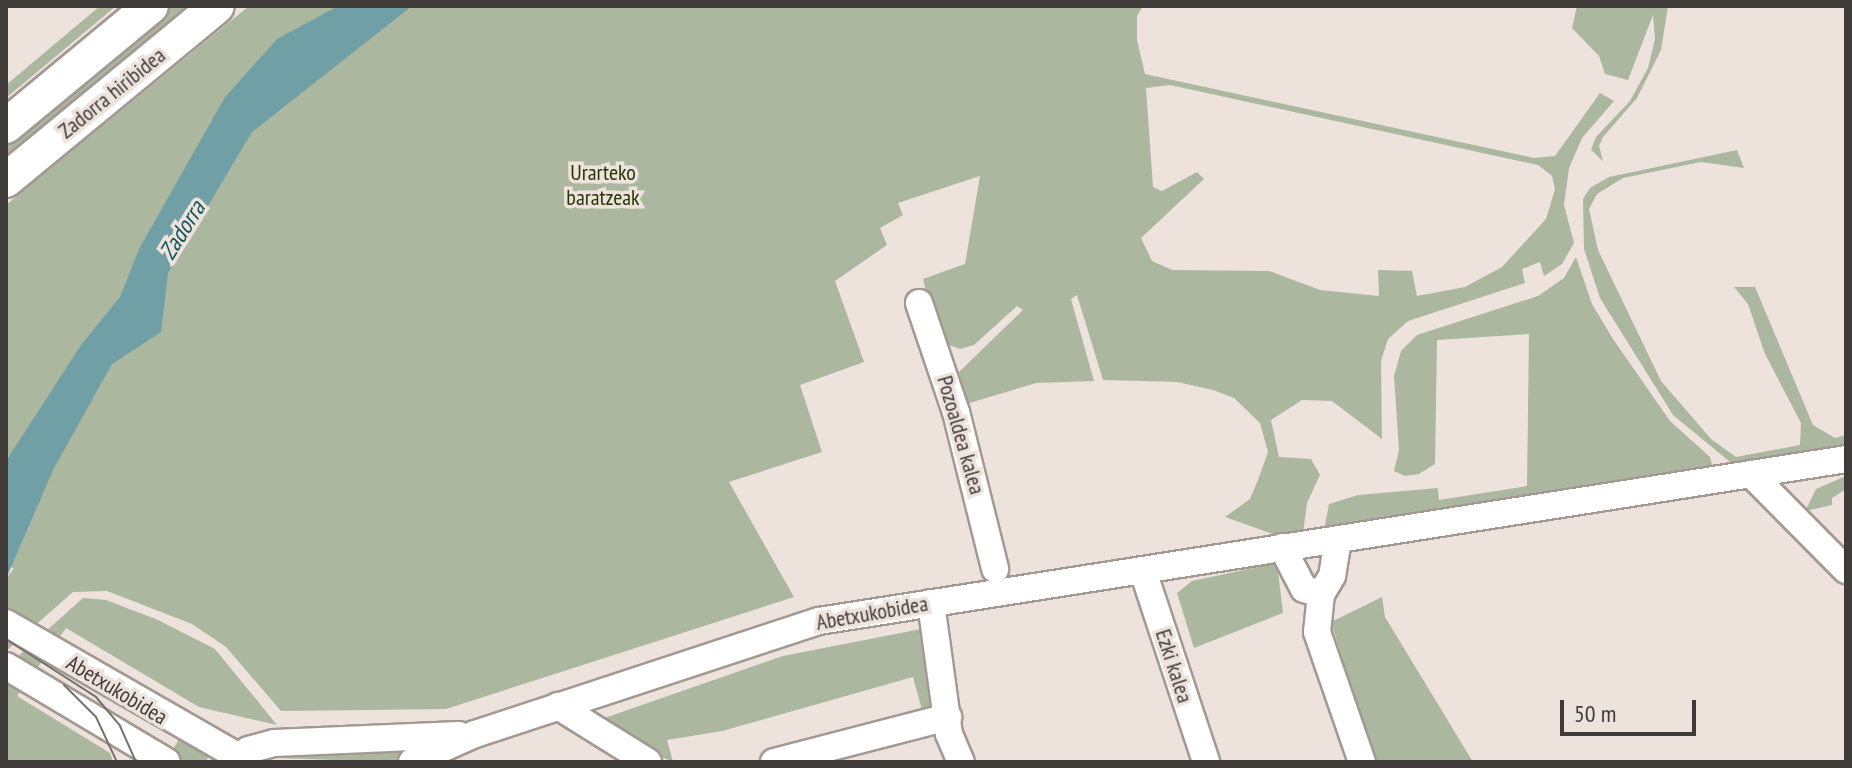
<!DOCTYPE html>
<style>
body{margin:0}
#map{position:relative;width:1852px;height:768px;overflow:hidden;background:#ede2dc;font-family:"PT Sans Narrow",sans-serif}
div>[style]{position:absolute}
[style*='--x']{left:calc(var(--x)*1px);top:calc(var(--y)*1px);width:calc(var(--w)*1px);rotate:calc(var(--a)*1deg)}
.green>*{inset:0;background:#acb79f}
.water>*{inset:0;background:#70a0a6}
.roads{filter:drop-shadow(2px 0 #a39993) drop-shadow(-2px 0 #a39993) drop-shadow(0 2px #a39993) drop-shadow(0 -2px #a39993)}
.minor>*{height:26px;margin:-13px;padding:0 13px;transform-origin:13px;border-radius:13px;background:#fff}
.major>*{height:34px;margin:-17px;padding:0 17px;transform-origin:17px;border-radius:17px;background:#fff}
.tram>*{height:2px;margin:-1px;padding:0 1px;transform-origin:1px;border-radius:1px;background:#78726e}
span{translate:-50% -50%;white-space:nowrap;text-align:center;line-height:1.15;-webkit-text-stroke:7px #ede2dc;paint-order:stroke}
.street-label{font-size:22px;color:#3f3b39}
.park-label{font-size:22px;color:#243700}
.water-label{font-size:24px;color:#10565d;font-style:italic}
.frame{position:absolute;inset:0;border:8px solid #3f3b39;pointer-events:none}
.scale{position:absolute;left:1560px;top:700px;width:136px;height:36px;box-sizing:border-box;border:4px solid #3f3b39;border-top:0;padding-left:10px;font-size:24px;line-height:28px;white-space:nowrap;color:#3f3b39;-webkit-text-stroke:6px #ede2dc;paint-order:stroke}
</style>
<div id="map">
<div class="green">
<i style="clip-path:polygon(100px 6px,116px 6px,6px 98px,6px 85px)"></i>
<i style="clip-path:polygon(164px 6px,190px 6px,83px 106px,6px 169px,6px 135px)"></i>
<i style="clip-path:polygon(evenodd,249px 6px,1143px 6px,1137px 16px,1137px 40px,1145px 74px,1534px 158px,1555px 156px,1600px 93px,1614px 101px,1582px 138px,1569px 168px,1564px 205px,1574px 243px,1562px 264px,1544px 276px,1540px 262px,1522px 269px,1525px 283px,1408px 321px,1388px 339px,1381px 361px,1382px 439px,1332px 401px,1302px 400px,1271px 420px,1279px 457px,1311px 459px,1320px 475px,1307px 503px,1303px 533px,1281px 537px,1225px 517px,1250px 499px,1258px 480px,1268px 452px,1260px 423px,1234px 398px,1213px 390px,1177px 382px,1103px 380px,1077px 295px,1071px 299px,1094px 381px,1036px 383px,966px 404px,959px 372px,1023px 310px,1017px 306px,974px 345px,960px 349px,943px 343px,933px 323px,923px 279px,965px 264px,980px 176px,898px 203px,903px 215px,880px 228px,887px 245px,835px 281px,864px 362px,800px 385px,822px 452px,729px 482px,794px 597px,446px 709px,281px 711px,226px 647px,192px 624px,107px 591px,73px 592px,6px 651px,6px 579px,14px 568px,6px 566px,6px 205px,249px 6px,1170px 85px,1538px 165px,1552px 176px,1555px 189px,1546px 219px,1502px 267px,1465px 287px,1417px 296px,1412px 271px,1378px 270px,1379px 296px,1320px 290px,1269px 271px,1172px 270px,1152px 261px,1141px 238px,1204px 179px,1197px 172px,1162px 191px,1153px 187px,1146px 88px,1170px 85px)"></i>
<i style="clip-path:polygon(1577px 6px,1668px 6px,1661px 50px,1637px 98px,1603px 137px,1599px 146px,1603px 161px,1591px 150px,1596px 137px,1630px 101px,1648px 68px,1655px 39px,1653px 15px,1628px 80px,1605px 74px,1599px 56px,1572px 28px)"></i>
<i style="clip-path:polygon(1737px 150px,1744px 168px,1701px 162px,1623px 178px,1597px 194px,1589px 209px,1598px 250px,1661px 381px,1711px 439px,1736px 457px,1800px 445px,1801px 423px,1765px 354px,1748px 304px,1734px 287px,1755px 287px,1813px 425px,1835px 438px,1846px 435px,1846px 449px,1735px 466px,1673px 415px,1600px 298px,1584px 249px,1583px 199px,1590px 188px,1609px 177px)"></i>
<i style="clip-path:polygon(1576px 257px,1592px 304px,1613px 339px,1670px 421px,1710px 457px,1713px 468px,1324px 530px,1329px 504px,1358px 495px,1438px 488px,1439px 500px,1527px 486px,1529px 334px,1437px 340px,1435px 464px,1419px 474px,1405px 476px,1394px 471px,1399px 450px,1394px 376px,1401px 351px,1417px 335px,1538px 296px,1564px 278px)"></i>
<i style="clip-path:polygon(1846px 476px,1846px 489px,1832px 498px,1832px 505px,1805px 511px,1816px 489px)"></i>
<i style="clip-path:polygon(1277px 563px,1283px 613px,1194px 648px,1177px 593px,1192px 581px)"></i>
<i style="clip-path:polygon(1382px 597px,1385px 617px,1473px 762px,1374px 762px,1331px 622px)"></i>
<i style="clip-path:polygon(83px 598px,106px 600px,158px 620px,215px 649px,277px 725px,199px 707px,66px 628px,17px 696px,110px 753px,113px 762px,6px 762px,6px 667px)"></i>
<i style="clip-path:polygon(921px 629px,932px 705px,922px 710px,913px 677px,722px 731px,667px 740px,673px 762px,615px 736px,596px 721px,783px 656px)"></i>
<i style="clip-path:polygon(180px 738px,209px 756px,205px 762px,186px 762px,171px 752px)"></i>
<i style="clip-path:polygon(399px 745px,401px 759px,393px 762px,277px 758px,277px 752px)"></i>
</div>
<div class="water">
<i style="clip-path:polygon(338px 6px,412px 6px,252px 132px,168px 273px,161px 332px,112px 364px,53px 470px,6px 579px,6px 461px,81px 345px,120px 297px,139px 249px,225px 97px,277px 39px)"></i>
</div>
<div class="roads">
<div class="minor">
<i style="--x:919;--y:303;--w:115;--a:71.3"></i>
<i style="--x:956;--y:412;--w:162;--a:76"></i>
<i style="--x:1751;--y:474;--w:135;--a:45.3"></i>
<i style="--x:1338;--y:539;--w:37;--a:99"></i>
<i style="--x:1332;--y:576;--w:21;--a:121"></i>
<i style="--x:1321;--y:594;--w:38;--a:96"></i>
<i style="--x:1317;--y:632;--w:138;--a:70.9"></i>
<i style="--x:1282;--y:547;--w:47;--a:62.4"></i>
<i style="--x:1304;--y:589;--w:18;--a:16"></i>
<i style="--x:1143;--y:571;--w:201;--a:71.7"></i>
<i style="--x:931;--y:603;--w:132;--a:82.2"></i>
<i style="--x:949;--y:734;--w:30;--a:67"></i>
<i style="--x:6;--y:623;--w:258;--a:29.9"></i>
<i style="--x:6;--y:666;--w:187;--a:30.8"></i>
<i style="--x:558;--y:706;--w:106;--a:31.9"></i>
<i style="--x:248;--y:750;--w:27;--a:-15"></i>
<i style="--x:274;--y:743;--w:185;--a:-2.5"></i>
<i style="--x:412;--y:762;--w:69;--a:-24"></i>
<i style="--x:475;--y:734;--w:362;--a:-18.2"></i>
<i style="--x:819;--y:621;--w:1040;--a:-8.96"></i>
<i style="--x:774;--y:762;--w:180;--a:-14.5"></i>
</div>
<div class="major">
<i style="--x:6;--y:126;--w:188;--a:-39.6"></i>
<i style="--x:6;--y:180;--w:273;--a:-39.5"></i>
</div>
</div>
<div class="tram">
<i style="--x:6;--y:639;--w:107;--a:32.8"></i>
<i style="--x:96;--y:697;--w:38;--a:50"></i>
<i style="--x:120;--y:726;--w:39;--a:66"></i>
<i style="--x:64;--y:685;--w:45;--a:45"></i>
<i style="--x:96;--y:717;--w:50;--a:65"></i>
</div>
<div class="street-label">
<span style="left:112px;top:93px;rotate:-39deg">Zadorra hiribidea</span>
<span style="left:961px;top:435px;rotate:74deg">Pozoaldea kalea</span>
<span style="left:872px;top:613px;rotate:-10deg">Abetxukobidea</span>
<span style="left:1174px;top:666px;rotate:72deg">Ezki kalea</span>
<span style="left:117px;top:690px;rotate:31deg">Abetxukobidea</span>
</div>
<div class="park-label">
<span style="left:603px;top:185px">Urarteko<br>baratzeak</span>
</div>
<div class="water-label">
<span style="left:182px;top:230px;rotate:-58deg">Zadorra</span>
</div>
<div class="frame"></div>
<div class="scale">50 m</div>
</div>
